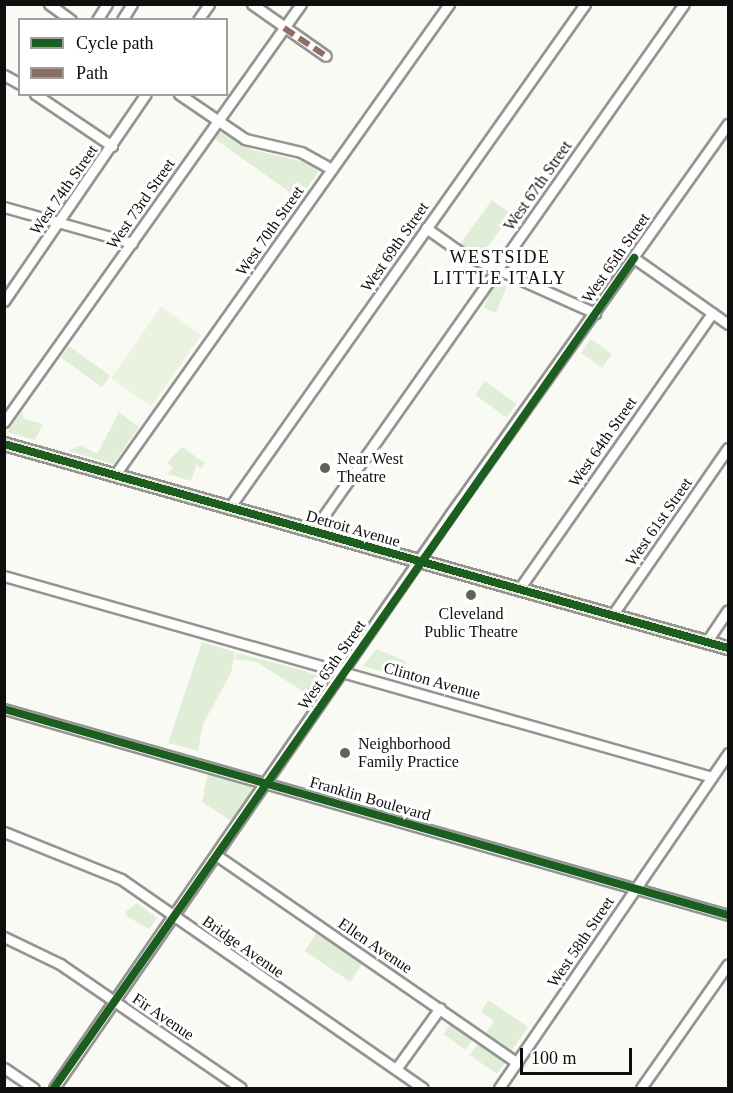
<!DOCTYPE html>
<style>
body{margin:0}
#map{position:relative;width:733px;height:1093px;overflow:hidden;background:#fafaf4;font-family:Georgia,serif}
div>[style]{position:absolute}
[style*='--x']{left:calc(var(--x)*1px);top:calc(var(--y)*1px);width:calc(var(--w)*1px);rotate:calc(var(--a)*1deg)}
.green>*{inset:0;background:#e1eed7;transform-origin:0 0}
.pitch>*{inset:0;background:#ebf2e0;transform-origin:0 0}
.roads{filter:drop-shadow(2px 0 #949492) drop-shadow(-2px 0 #949492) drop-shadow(0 2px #949492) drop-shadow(0 -2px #949492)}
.minor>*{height:9px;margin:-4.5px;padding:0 4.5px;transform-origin:4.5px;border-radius:4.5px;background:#fefefd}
.major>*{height:12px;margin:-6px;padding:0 6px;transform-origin:6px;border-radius:6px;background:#eae8db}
.quiet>*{height:6px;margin-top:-3px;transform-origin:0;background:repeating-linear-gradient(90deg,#8d6e63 0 12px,transparent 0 18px)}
.cycleway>*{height:8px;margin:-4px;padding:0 4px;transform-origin:4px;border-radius:4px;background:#1b5e20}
.dots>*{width:16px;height:16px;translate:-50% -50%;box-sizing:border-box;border:3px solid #fff;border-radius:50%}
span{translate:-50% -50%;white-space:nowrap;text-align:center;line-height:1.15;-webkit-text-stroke:6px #fff;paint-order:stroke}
.street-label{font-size:16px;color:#0e0e0e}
.poi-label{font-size:16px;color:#0e0e0e}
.left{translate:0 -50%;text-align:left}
.neighbourhood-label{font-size:18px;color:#0e0e0e;letter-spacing:1.5px}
.frame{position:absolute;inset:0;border:6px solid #0e0e0e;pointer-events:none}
.legend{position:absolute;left:18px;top:18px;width:210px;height:78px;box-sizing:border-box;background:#fff;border:2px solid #9f9f9f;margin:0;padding:8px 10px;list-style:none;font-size:18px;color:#0e0e0e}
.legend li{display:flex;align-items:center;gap:12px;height:30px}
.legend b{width:30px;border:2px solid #9f9f9f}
.scale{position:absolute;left:520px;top:1048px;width:112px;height:27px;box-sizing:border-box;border:3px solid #0e0e0e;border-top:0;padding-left:8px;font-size:18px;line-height:21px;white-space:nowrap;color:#0e0e0e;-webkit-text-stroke:4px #fff;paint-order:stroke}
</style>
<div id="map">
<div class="green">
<i style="clip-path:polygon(220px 132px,253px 150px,305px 162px,320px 170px,299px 199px,215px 139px)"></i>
<i style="left:492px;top:200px;width:24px;height:57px;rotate:36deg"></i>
<i style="left:495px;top:281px;width:13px;height:29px;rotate:23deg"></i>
<i style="left:591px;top:339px;width:26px;height:17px;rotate:36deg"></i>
<i style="left:69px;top:346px;width:51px;height:14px;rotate:36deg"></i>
<i style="left:485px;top:381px;width:39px;height:17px;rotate:36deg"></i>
<i style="clip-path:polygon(22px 412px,24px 419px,43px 424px,35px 440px,7px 432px)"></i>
<i style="clip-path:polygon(119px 412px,139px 427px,113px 464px,68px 451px,81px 445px,97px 454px)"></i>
<i style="clip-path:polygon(182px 447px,205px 463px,200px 469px,197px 464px,191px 481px,168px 474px,173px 467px,167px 463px)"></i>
<i style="clip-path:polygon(202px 642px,235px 652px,231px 673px,203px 724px,198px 751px,168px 743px)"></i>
<i style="clip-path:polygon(376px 649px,406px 661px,402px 678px,363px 666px)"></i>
<i style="clip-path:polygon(237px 653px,298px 669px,323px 677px,310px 696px,257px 662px,235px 659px)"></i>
<i style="clip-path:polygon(209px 767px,266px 783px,237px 825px,202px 802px)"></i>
<i style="clip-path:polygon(137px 903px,157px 918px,149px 929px,128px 917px,125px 912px)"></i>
<i style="left:318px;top:931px;width:55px;height:24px;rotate:34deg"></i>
<i style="clip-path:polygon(488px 1000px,528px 1027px,512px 1050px,486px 1033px,494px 1021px,481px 1012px)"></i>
<i style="left:451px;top:1023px;width:27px;height:14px;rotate:34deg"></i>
<i style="left:479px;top:1042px;width:33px;height:16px;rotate:35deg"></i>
</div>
<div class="pitch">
<i style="left:161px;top:307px;width:49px;height:87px;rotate:35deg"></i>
</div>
<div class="roads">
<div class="minor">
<i style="--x:49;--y:4;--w:27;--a:36"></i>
<i style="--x:252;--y:4;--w:90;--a:35.1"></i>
<i style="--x:97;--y:20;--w:19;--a:-58"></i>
<i style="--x:122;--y:20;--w:19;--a:-58"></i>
<i style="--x:198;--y:20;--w:19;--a:-55"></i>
<i style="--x:4;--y:75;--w:18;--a:29"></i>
<i style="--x:35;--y:94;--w:93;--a:34"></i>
<i style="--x:179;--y:94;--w:80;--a:34.3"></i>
<i style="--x:245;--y:139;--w:57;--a:13.1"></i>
<i style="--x:301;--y:152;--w:35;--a:29"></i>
<i style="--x:4;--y:207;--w:133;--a:15.7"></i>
<i style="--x:426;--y:228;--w:45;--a:35.1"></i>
<i style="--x:463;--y:254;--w:145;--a:24.1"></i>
<i style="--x:634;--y:258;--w:115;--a:35.1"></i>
<i style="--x:4;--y:301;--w:251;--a:-55.6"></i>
<i style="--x:4;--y:422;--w:513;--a:-54.61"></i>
<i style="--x:114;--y:476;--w:579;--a:-54.63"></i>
<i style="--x:229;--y:508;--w:617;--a:-54.76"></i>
<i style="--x:313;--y:531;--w:644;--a:-54.86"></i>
<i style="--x:4;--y:576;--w:736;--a:15.85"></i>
<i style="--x:519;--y:589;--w:337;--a:-55"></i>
<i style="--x:613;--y:614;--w:202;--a:-55.3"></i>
<i style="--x:707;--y:641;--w:37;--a:-56"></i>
<i style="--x:4;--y:709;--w:753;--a:15.88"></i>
<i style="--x:4;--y:832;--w:126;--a:21.9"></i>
<i style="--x:121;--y:879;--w:367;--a:34.7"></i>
<i style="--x:216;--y:855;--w:366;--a:34.6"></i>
<i style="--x:4;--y:937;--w:62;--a:25.7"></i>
<i style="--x:60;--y:964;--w:219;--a:34.4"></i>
<i style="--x:4;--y:1068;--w:36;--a:34"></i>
<i style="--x:396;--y:1069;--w:75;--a:-54.2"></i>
<i style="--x:54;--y:1088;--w:700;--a:-55.36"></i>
<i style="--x:452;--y:512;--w:476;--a:-54.6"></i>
<i style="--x:499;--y:1088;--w:406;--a:-55.6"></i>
<i style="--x:641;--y:1088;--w:151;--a:-54.9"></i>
</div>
<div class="major">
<i style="--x:4;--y:444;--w:752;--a:15.74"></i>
</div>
</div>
<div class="quiet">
<i style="--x:284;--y:28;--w:50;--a:33.7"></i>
</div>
<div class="cycleway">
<i style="--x:4;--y:444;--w:752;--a:15.74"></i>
<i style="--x:4;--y:709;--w:753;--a:15.88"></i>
<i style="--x:54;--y:1088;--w:1013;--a:-55.05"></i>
</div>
<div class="dots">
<i style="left:325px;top:468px;background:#61615e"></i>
<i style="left:471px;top:595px;background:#61615e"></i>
<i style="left:345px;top:753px;background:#61615e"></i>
</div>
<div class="street-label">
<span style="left:538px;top:186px;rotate:-55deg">West 67th Street</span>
<span style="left:64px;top:190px;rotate:-55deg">West 74th Street</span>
<span style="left:141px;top:204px;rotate:-55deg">West 73rd Street</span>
<span style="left:270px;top:231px;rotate:-55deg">West 70th Street</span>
<span style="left:395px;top:247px;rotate:-55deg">West 69th Street</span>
<span style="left:616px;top:258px;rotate:-55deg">West 65th Street</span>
<span style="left:603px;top:442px;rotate:-55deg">West 64th Street</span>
<span style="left:659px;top:522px;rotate:-55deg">West 61st Street</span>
<span style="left:353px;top:529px;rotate:16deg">Detroit Avenue</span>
<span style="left:332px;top:665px;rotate:-55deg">West 65th Street</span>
<span style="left:432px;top:681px;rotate:16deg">Clinton Avenue</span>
<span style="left:370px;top:799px;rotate:16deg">Franklin Boulevard</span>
<span style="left:581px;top:942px;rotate:-56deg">West 58th Street</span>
<span style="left:375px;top:946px;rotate:34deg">Ellen Avenue</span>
<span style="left:243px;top:947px;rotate:35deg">Bridge Avenue</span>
<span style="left:163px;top:1017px;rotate:34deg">Fir Avenue</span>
</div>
<div class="poi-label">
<span class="left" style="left:337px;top:468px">Near West<br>Theatre</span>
<span style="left:471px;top:623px">Cleveland<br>Public Theatre</span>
<span class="left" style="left:358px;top:753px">Neighborhood<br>Family Practice</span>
</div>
<div class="neighbourhood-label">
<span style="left:500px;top:268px">WESTSIDE<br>LITTLE ITALY</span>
</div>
<div class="frame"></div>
<ul class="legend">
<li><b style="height:8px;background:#1b5e20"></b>Cycle path</li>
<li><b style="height:8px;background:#8d6e63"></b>Path</li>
</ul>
<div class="scale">100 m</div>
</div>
